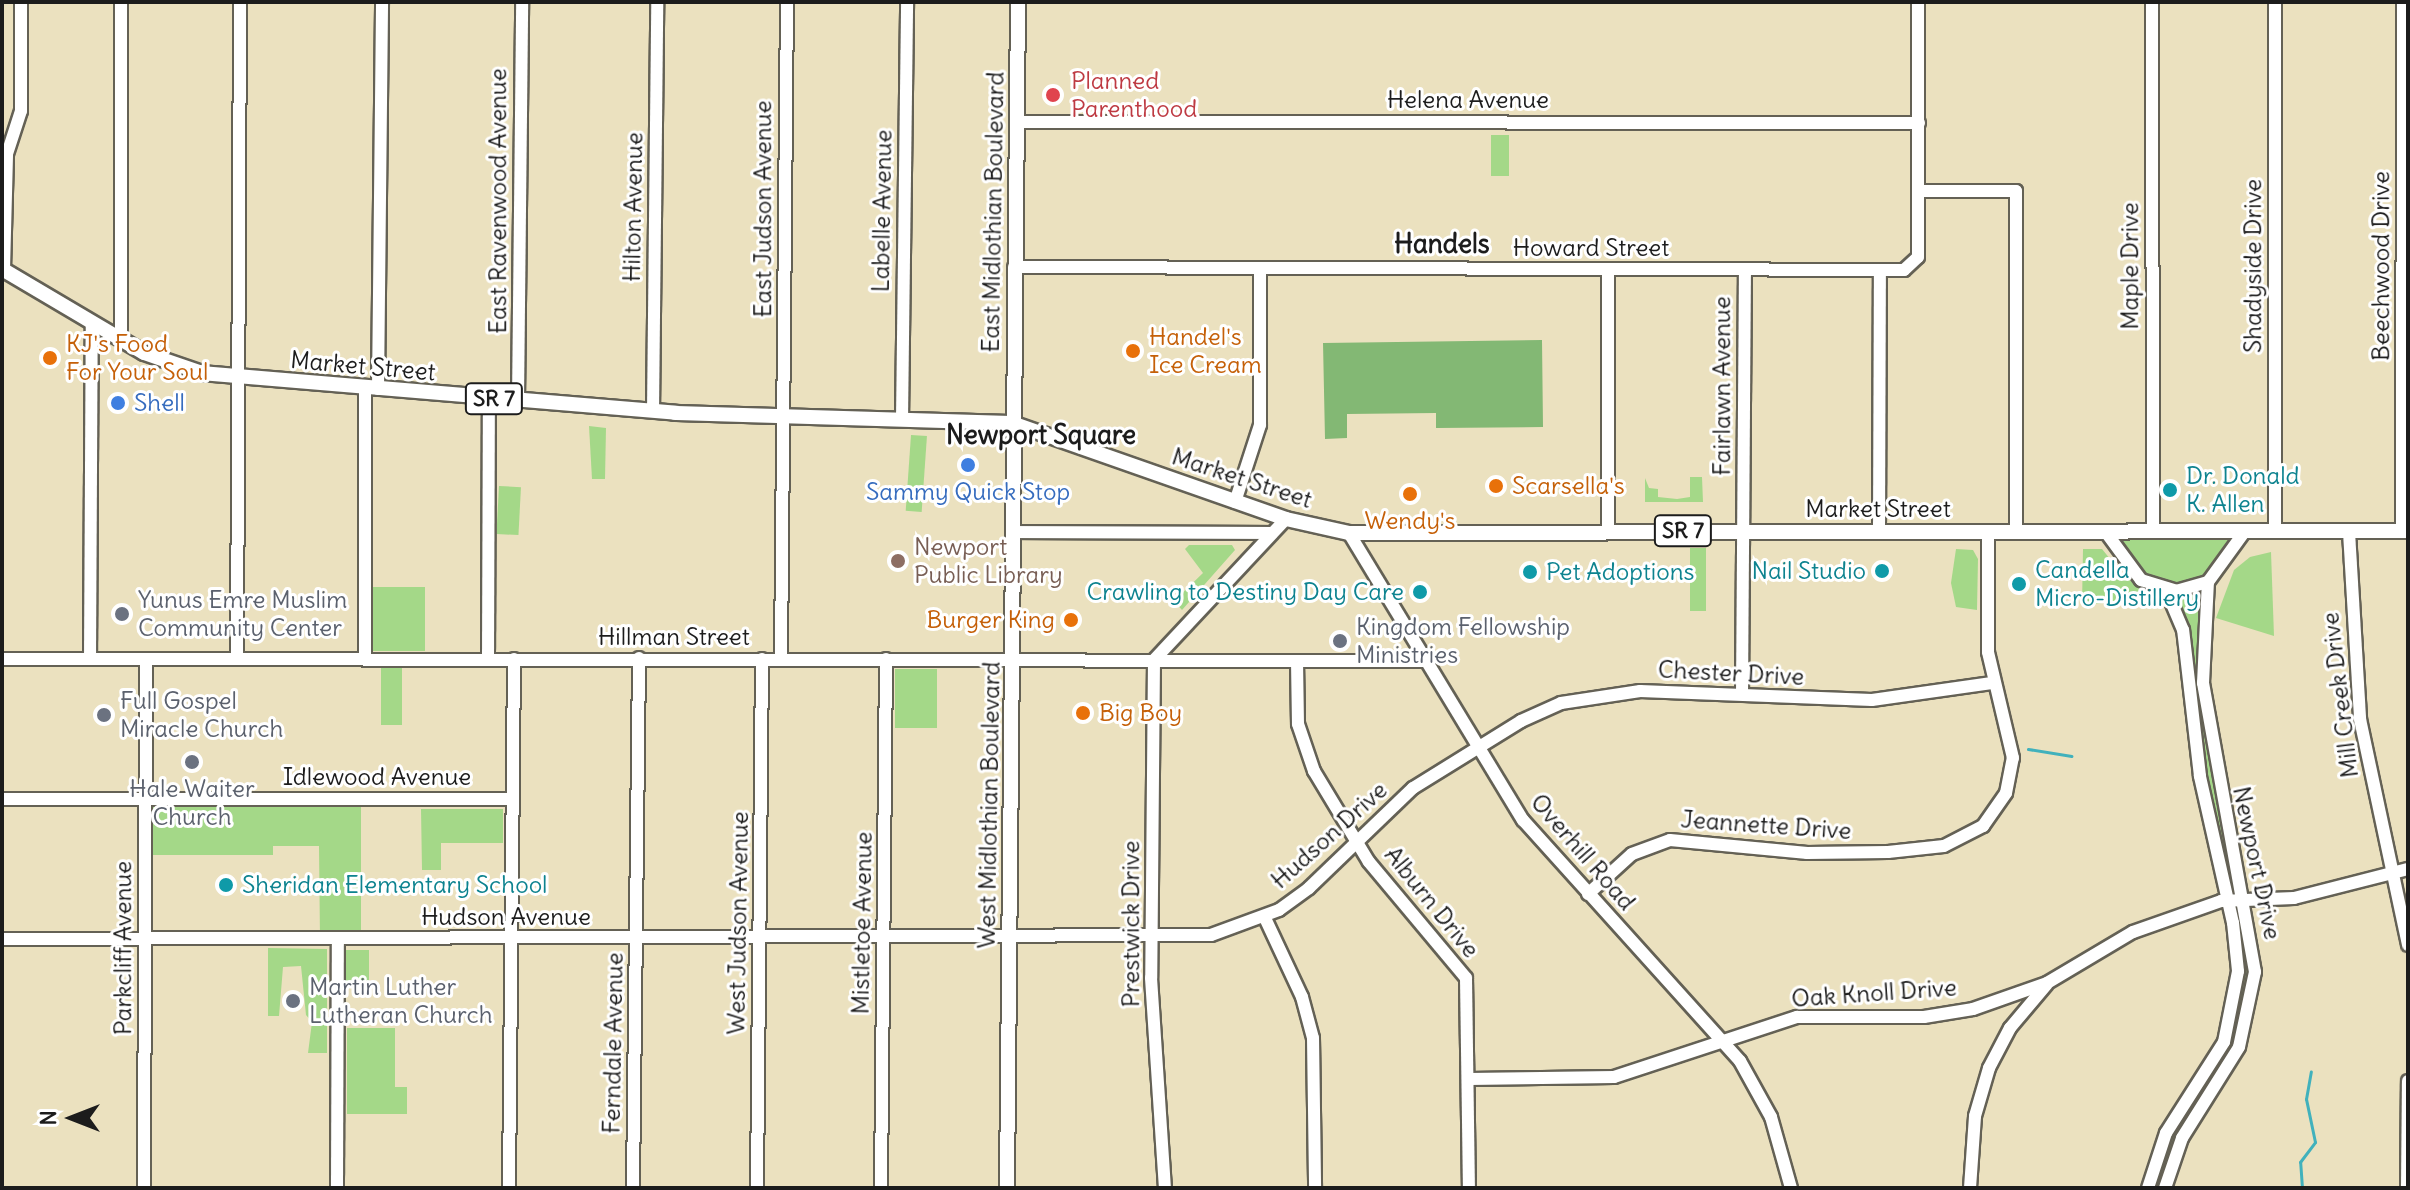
<!DOCTYPE html>
<style>
body{margin:0}
#map{position:relative;width:2410px;height:1190px;overflow:hidden;background:#ebe1bf;font-family:Delius,sans-serif}
div>[style]{position:absolute}
[style*='--x']{left:calc(var(--x)*1px);top:calc(var(--y)*1px);width:calc(var(--w)*1px);rotate:calc(var(--a)*1deg)}
.green>*{inset:0;background:#a4d888;transform-origin:0 0}
.forest>*{inset:0;background:#83b874}
.stream>*{height:3px;margin:-1.5px;padding:0 1.5px;transform-origin:1.5px;border-radius:1.5px;background:#41b1bc}
.roads{filter:drop-shadow(2px 0 #646155) drop-shadow(-2px 0 #646155) drop-shadow(0 2px #646155) drop-shadow(0 -2px #646155)}
.minor>*{height:12px;margin:-6px;padding:0 6px;transform-origin:6px;border-radius:6px;background:#fff}
.major>*{height:14px;margin:-7px;padding:0 7px;transform-origin:7px;border-radius:7px;background:#fff}
.dots>*{width:22px;height:22px;translate:-50% -50%;box-sizing:border-box;border:4px solid #fff;border-radius:50%}
span{translate:-50% -50%;white-space:nowrap;text-align:center;line-height:1.15;-webkit-text-stroke:6px #fff;paint-order:stroke}
.shield-label span{padding:2px 6px;background:#fff;border:2px solid;border-radius:6px;-webkit-text-stroke-width:0}
.shield-label{font-size:22px;color:#1c1c1c;font-weight:700}
.health-label{font-size:24px;color:#be3a42}
.left{translate:0 -50%;text-align:left}
.street-label{font-size:24px;color:#1c1c1c}
.food-label{font-size:24px;color:#c56008}
.right{translate:-100% -50%;text-align:right}
.shop-label{font-size:24px;color:#366cbe}
.culture-label{font-size:24px;color:#0d838f}
.education-label{font-size:24px;color:#785e54}
.worship-label{font-size:24px;color:#5b616d}
.neighbourhood-label{font-size:26px;color:#1c1c1c;font-weight:700}
.frame{position:absolute;inset:0;border:4px solid #1c1c1c;pointer-events:none}
.north{position:absolute;left:32px;top:1078px;width:80px;height:80px;-webkit-text-stroke:6px #fff;paint-order:stroke;rotate:270deg;font-size:22px;font-weight:700;line-height:32px;text-align:center;color:#1c1c1c}
.north::after{content:'';display:block;margin:auto;width:28px;height:36px;background:#1c1c1c;clip-path:polygon(50% 0,100% 100%,50% 72%,0 100%)}
</style>
<div id="map">
<div class="green">
<i style="left:1491px;top:135px;width:18px;height:41px"></i>
<i style="clip-path:polygon(589px 426px,606px 428px,605px 479px,592px 479px)"></i>
<i style="left:911px;top:435px;width:16px;height:76px;rotate:4deg"></i>
<i style="clip-path:polygon(1690px 477px,1702px 477px,1703px 502px,1645px 502px,1645px 478px,1649px 488px,1658px 489px,1658px 497px,1677px 499px,1690px 497px)"></i>
<i style="left:499px;top:486px;width:22px;height:48px;rotate:3deg"></i>
<i style="clip-path:polygon(2105px 531px,2245px 531px,2208px 582px,2202px 651px,2251px 929px,2248px 1022px,2191px 1124px,2165px 1188px,2148px 1188px,2156px 1158px,2204px 1078px,2237px 996px,2184px 642px,2166px 590px,2154px 587px)"></i>
<i style="clip-path:polygon(1189px 545px,1232px 545px,1235px 550px,1182px 610px,1174px 601px,1203px 573px,1185px 549px)"></i>
<i style="left:1690px;top:548px;width:16px;height:63px"></i>
<i style="clip-path:polygon(1956px 549px,1973px 550px,1978px 559px,1977px 610px,1956px 607px,1951px 583px)"></i>
<i style="clip-path:polygon(2083px 549px,2102px 549px,2123px 575px,2154px 598px,2082px 605px)"></i>
<i style="clip-path:polygon(2271px 552px,2274px 636px,2216px 618px,2234px 570px,2250px 557px)"></i>
<i style="left:373px;top:587px;width:52px;height:64px"></i>
<i style="left:381px;top:668px;width:21px;height:57px"></i>
<i style="left:895px;top:669px;width:42px;height:59px"></i>
<i style="clip-path:polygon(145px 799px,361px 799px,361px 939px,320px 939px,319px 846px,273px 846px,273px 855px,145px 855px)"></i>
<i style="clip-path:polygon(421px 809px,503px 809px,503px 843px,441px 843px,441px 870px,422px 870px)"></i>
<i style="clip-path:polygon(268px 948px,327px 949px,327px 1053px,308px 1053px,312px 1022px,306px 1015px,301px 966px,283px 967px,279px 1016px,268px 1016px)"></i>
<i style="left:345px;top:950px;width:24px;height:37px"></i>
<i style="clip-path:polygon(347px 1028px,395px 1028px,395px 1087px,407px 1087px,407px 1114px,347px 1114px)"></i>
</div>
<div class="forest">
<i style="clip-path:polygon(1542px 340px,1543px 427px,1436px 428px,1436px 413px,1347px 414px,1347px 438px,1325px 439px,1323px 343px)"></i>
</div>
<div class="stream">
<i style="--x:2028;--y:749;--w:44;--a:9.2"></i>
<i style="--x:2302;--y:1188;--w:26;--a:-94"></i>
<i style="--x:2300;--y:1162;--w:25;--a:-53"></i>
<i style="--x:2315;--y:1142;--w:44;--a:-101.8"></i>
<i style="--x:2306;--y:1099;--w:28;--a:-80"></i>
</div>
<div class="roads">
<div class="minor">
<i style="--x:2152;--y:2;--w:528;--a:89.89"></i>
<i style="--x:2275;--y:2;--w:529;--a:90"></i>
<i style="--x:1017;--y:122;--w:902;--a:0.06"></i>
<i style="--x:1918;--y:191;--w:98;--a:0"></i>
<i style="--x:2016;--y:191;--w:340;--a:90"></i>
<i style="--x:1014;--y:267;--w:890;--a:0.19"></i>
<i style="--x:1904;--y:270;--w:19;--a:-43"></i>
<i style="--x:1918;--y:257;--w:255;--a:-90"></i>
<i style="--x:4;--y:270;--w:116;--a:-88.5"></i>
<i style="--x:7;--y:154;--w:45;--a:-72"></i>
<i style="--x:21;--y:111;--w:109;--a:-90"></i>
<i style="--x:121;--y:340;--w:338;--a:-90"></i>
<i style="--x:365;--y:388;--w:271;--a:90"></i>
<i style="--x:378;--y:389;--w:387;--a:-89.4"></i>
<i style="--x:518;--y:401;--w:399;--a:-89.4"></i>
<i style="--x:653;--y:411;--w:409;--a:-89.4"></i>
<i style="--x:902;--y:420;--w:418;--a:-89.3"></i>
<i style="--x:1235;--y:502;--w:81;--a:-72"></i>
<i style="--x:1260;--y:425;--w:157;--a:-90"></i>
<i style="--x:1608;--y:531;--w:261;--a:-90"></i>
<i style="--x:1879;--y:531;--w:260;--a:-89.8"></i>
<i style="--x:2105;--y:531;--w:61;--a:53.7"></i>
<i style="--x:2141;--y:580;--w:37;--a:17"></i>
<i style="--x:2176;--y:591;--w:33;--a:-16"></i>
<i style="--x:2208;--y:582;--w:63;--a:-54"></i>
<i style="--x:2402;--y:531;--w:529;--a:-89.89"></i>
<i style="--x:1012;--y:532;--w:260;--a:0.2"></i>
<i style="--x:2349;--y:532;--w:187;--a:86.6"></i>
<i style="--x:2360;--y:719;--w:231;--a:78"></i>
<i style="--x:1349;--y:533;--w:336;--a:58.8"></i>
<i style="--x:1523;--y:820;--w:324;--a:48"></i>
<i style="--x:1740;--y:1061;--w:64;--a:61"></i>
<i style="--x:1771;--y:1117;--w:74;--a:74.3"></i>
<i style="--x:781;--y:658;--w:656;--a:-89.48"></i>
<i style="--x:2;--y:659;--w:1426;--a:0.08"></i>
<i style="--x:90;--y:659;--w:337;--a:-89.7"></i>
<i style="--x:237;--y:659;--w:657;--a:-89.74"></i>
<i style="--x:488;--y:659;--w:260;--a:-89.8"></i>
<i style="--x:1154;--y:660;--w:318;--a:90.5"></i>
<i style="--x:1151;--y:978;--w:210;--a:86.2"></i>
<i style="--x:1154;--y:660;--w:193;--a:-46.9"></i>
<i style="--x:1297;--y:661;--w:63;--a:89.1"></i>
<i style="--x:1298;--y:724;--w:50;--a:71.2"></i>
<i style="--x:1314;--y:771;--w:106;--a:58.9"></i>
<i style="--x:1369;--y:862;--w:151;--a:50.1"></i>
<i style="--x:1466;--y:978;--w:210;--a:89.2"></i>
<i style="--x:1742;--y:693;--w:422;--a:-89.6"></i>
<i style="--x:2;--y:799;--w:511;--a:0"></i>
<i style="--x:1588;--y:894;--w:59;--a:-42.3"></i>
<i style="--x:1632;--y:854;--w:40;--a:-20.2"></i>
<i style="--x:1670;--y:840;--w:138;--a:5.4"></i>
<i style="--x:1807;--y:853;--w:81;--a:-0.7"></i>
<i style="--x:1888;--y:852;--w:56;--a:-6.1"></i>
<i style="--x:1944;--y:846;--w:44;--a:-27.1"></i>
<i style="--x:1983;--y:826;--w:40;--a:-55.1"></i>
<i style="--x:2006;--y:793;--w:36;--a:-79"></i>
<i style="--x:2013;--y:758;--w:109;--a:-103.3"></i>
<i style="--x:1988;--y:652;--w:121;--a:-90"></i>
<i style="--x:1265;--y:918;--w:87;--a:64.9"></i>
<i style="--x:1302;--y:997;--w:42;--a:75"></i>
<i style="--x:1313;--y:1038;--w:150;--a:89.2"></i>
<i style="--x:2;--y:939;--w:1209;--a:-0.19"></i>
<i style="--x:1211;--y:935;--w:72;--a:-20.2"></i>
<i style="--x:1279;--y:910;--w:37;--a:-36"></i>
<i style="--x:1309;--y:888;--w:144;--a:-43.9"></i>
<i style="--x:1413;--y:788;--w:127;--a:-31.8"></i>
<i style="--x:1521;--y:721;--w:44;--a:-24.2"></i>
<i style="--x:1561;--y:703;--w:80;--a:-8.6"></i>
<i style="--x:1640;--y:691;--w:232;--a:2.2"></i>
<i style="--x:1872;--y:700;--w:121;--a:-8.1"></i>
<i style="--x:1469;--y:1079;--w:145;--a:-0.8"></i>
<i style="--x:1614;--y:1077;--w:193;--a:-18.2"></i>
<i style="--x:1797;--y:1017;--w:127;--a:0"></i>
<i style="--x:1924;--y:1017;--w:50;--a:-9.3"></i>
<i style="--x:1973;--y:1009;--w:78;--a:-19.4"></i>
<i style="--x:2047;--y:983;--w:100;--a:-30.7"></i>
<i style="--x:2133;--y:932;--w:93;--a:-19.4"></i>
<i style="--x:2221;--y:901;--w:73;--a:-2.4"></i>
<i style="--x:2294;--y:898;--w:118;--a:-14.3"></i>
<i style="--x:144;--y:1188;--w:529;--a:-89.78"></i>
<i style="--x:337;--y:1188;--w:249;--a:-89.8"></i>
<i style="--x:509;--y:1188;--w:529;--a:-89.46"></i>
<i style="--x:633;--y:1188;--w:530;--a:-89.35"></i>
<i style="--x:757;--y:1188;--w:529;--a:-89.46"></i>
<i style="--x:881;--y:1188;--w:529;--a:-89.46"></i>
<i style="--x:1970;--y:1188;--w:72;--a:-86"></i>
<i style="--x:1975;--y:1116;--w:50;--a:-73.7"></i>
<i style="--x:1989;--y:1068;--w:45;--a:-62.3"></i>
<i style="--x:2010;--y:1028;--w:57;--a:-49.9"></i>
<i style="--x:2148;--y:1188;--w:58;--a:-71.9"></i>
<i style="--x:2166;--y:1133;--w:108;--a:-57.5"></i>
<i style="--x:2224;--y:1042;--w:72;--a:-78.8"></i>
<i style="--x:2238;--y:971;--w:48;--a:-95.9"></i>
<i style="--x:2233;--y:923;--w:151;--a:-102.7"></i>
<i style="--x:2200;--y:776;--w:147;--a:-96.6"></i>
<i style="--x:2183;--y:630;--w:43;--a:-113"></i>
<i style="--x:2165;--y:1188;--w:53;--a:-71.2"></i>
<i style="--x:2182;--y:1138;--w:107;--a:-57.9"></i>
<i style="--x:2239;--y:1047;--w:77;--a:-78"></i>
<i style="--x:2255;--y:972;--w:294;--a:-100.2"></i>
<i style="--x:2203;--y:683;--w:101;--a:-87.2"></i>
<i style="--x:2407;--y:1188;--w:107;--a:-89.5"></i>
</div>
<div class="major">
<i style="--x:2;--y:269;--w:165;--a:30.6"></i>
<i style="--x:144;--y:353;--w:61;--a:19"></i>
<i style="--x:202;--y:373;--w:475;--a:4.8"></i>
<i style="--x:675;--y:413;--w:337;--a:1.7"></i>
<i style="--x:1012;--y:423;--w:290;--a:19.3"></i>
<i style="--x:1286;--y:519;--w:65;--a:12.5"></i>
<i style="--x:1349;--y:533;--w:1059;--a:-0.11"></i>
<i style="--x:1007;--y:1188;--w:1186;--a:-89.47"></i>
</div>
</div>
<div class="dots">
<i style="left:1053px;top:95px;background:#e0444e"></i>
<i style="left:1133px;top:351px;background:#e8710a"></i>
<i style="left:50px;top:358px;background:#e8710a"></i>
<i style="left:118px;top:403px;background:#3f7fe0"></i>
<i style="left:968px;top:465px;background:#3f7fe0"></i>
<i style="left:1496px;top:486px;background:#e8710a"></i>
<i style="left:2170px;top:490px;background:#0f9aa8"></i>
<i style="left:1410px;top:494px;background:#e8710a"></i>
<i style="left:898px;top:561px;background:#8d6e63"></i>
<i style="left:1882px;top:571px;background:#0f9aa8"></i>
<i style="left:1530px;top:572px;background:#0f9aa8"></i>
<i style="left:2019px;top:584px;background:#0f9aa8"></i>
<i style="left:1420px;top:592px;background:#0f9aa8"></i>
<i style="left:122px;top:614px;background:#6b7280"></i>
<i style="left:1071px;top:620px;background:#e8710a"></i>
<i style="left:1340px;top:641px;background:#6b7280"></i>
<i style="left:1083px;top:713px;background:#e8710a"></i>
<i style="left:104px;top:715px;background:#6b7280"></i>
<i style="left:192px;top:762px;background:#6b7280"></i>
<i style="left:226px;top:885px;background:#0f9aa8"></i>
<i style="left:293px;top:1001px;background:#6b7280"></i>
</div>
<div class="shield-label">
<span style="left:494px;top:399px">SR 7</span>
<span style="left:1683px;top:531px">SR 7</span>
</div>
<div class="health-label">
<span class="left" style="left:1071px;top:95px">Planned<br>Parenthood</span>
</div>
<div class="street-label">
<span style="left:1468px;top:100px">Helena Avenue</span>
<span style="left:498px;top:201px;rotate:-90deg">East Ravenwood Avenue</span>
<span style="left:633px;top:207px;rotate:-89deg">Hilton Avenue</span>
<span style="left:763px;top:209px;rotate:-90deg">East Judson Avenue</span>
<span style="left:882px;top:211px;rotate:-89deg">Labelle Avenue</span>
<span style="left:993px;top:212px;rotate:-89deg">East Midlothian Boulevard</span>
<span style="left:1591px;top:248px">Howard Street</span>
<span style="left:2130px;top:266px;rotate:-90deg">Maple Drive</span>
<span style="left:2253px;top:266px;rotate:-90deg">Shadyside Drive</span>
<span style="left:2381px;top:266px;rotate:-90deg">Beechwood Drive</span>
<span style="left:363px;top:366px;rotate:5deg">Market Street</span>
<span style="left:1722px;top:386px;rotate:-90deg">Fairlawn Avenue</span>
<span style="left:1242px;top:478px;rotate:18deg">Market Street</span>
<span style="left:1878px;top:509px">Market Street</span>
<span style="left:674px;top:637px">Hillman Street</span>
<span style="left:1731px;top:673px;rotate:3deg">Chester Drive</span>
<span style="left:2340px;top:695px;rotate:-97deg">Mill Creek Drive</span>
<span style="left:377px;top:777px">Idlewood Avenue</span>
<span style="left:989px;top:805px;rotate:-89deg">West Midlothian Boulevard</span>
<span style="left:1766px;top:825px;rotate:4deg">Jeannette Drive</span>
<span style="left:1329px;top:835px;rotate:-42deg">Hudson Drive</span>
<span style="left:1583px;top:852px;rotate:49deg">Overhill Road</span>
<span style="left:2257px;top:863px;rotate:78deg">Newport Drive</span>
<span style="left:1432px;top:902px;rotate:51deg">Alburn Drive</span>
<span style="left:506px;top:917px">Hudson Avenue</span>
<span style="left:738px;top:923px;rotate:-89deg">West Judson Avenue</span>
<span style="left:862px;top:923px;rotate:-89deg">Mistletoe Avenue</span>
<span style="left:1131px;top:924px;rotate:-90deg">Prestwick Drive</span>
<span style="left:123px;top:948px;rotate:-90deg">Parkcliff Avenue</span>
<span style="left:1874px;top:993px;rotate:-4deg">Oak Knoll Drive</span>
<span style="left:613px;top:1043px;rotate:-89deg">Ferndale Avenue</span>
</div>
<div class="food-label">
<span class="left" style="left:1149px;top:351px">Handel's<br>Ice Cream</span>
<span class="left" style="left:66px;top:358px">KJ's Food<br>For Your Soul</span>
<span class="left" style="left:1512px;top:486px">Scarsella's</span>
<span style="left:1410px;top:521px">Wendy's</span>
<span class="right" style="left:1055px;top:620px">Burger King</span>
<span class="left" style="left:1099px;top:713px">Big Boy</span>
</div>
<div class="shop-label">
<span class="left" style="left:134px;top:403px">Shell</span>
<span style="left:968px;top:492px">Sammy Quick Stop</span>
</div>
<div class="culture-label">
<span class="left" style="left:2186px;top:490px">Dr. Donald<br>K. Allen</span>
<span class="left" style="left:2035px;top:584px">Candella<br>Micro-Distillery</span>
<span class="right" style="left:1866px;top:571px">Nail Studio</span>
<span class="left" style="left:1546px;top:572px">Pet Adoptions</span>
<span class="right" style="left:1404px;top:592px">Crawling to Destiny Day Care</span>
<span class="left" style="left:242px;top:885px">Sheridan Elementary School</span>
</div>
<div class="education-label">
<span class="left" style="left:914px;top:561px">Newport<br>Public Library</span>
</div>
<div class="worship-label">
<span class="left" style="left:138px;top:614px">Yunus Emre Muslim<br>Community Center</span>
<span class="left" style="left:1356px;top:641px">Kingdom Fellowship<br>Ministries</span>
<span class="left" style="left:120px;top:715px">Full Gospel<br>Miracle Church</span>
<span style="left:192px;top:803px">Hale Waiter<br>Church</span>
<span class="left" style="left:309px;top:1001px">Martin Luther<br>Lutheran Church</span>
</div>
<div class="neighbourhood-label">
<span style="left:1442px;top:244px">Handels</span>
<span style="left:1041px;top:435px">Newport Square</span>
</div>
<div class="frame"></div>
<div class="north">N</div>
</div>
